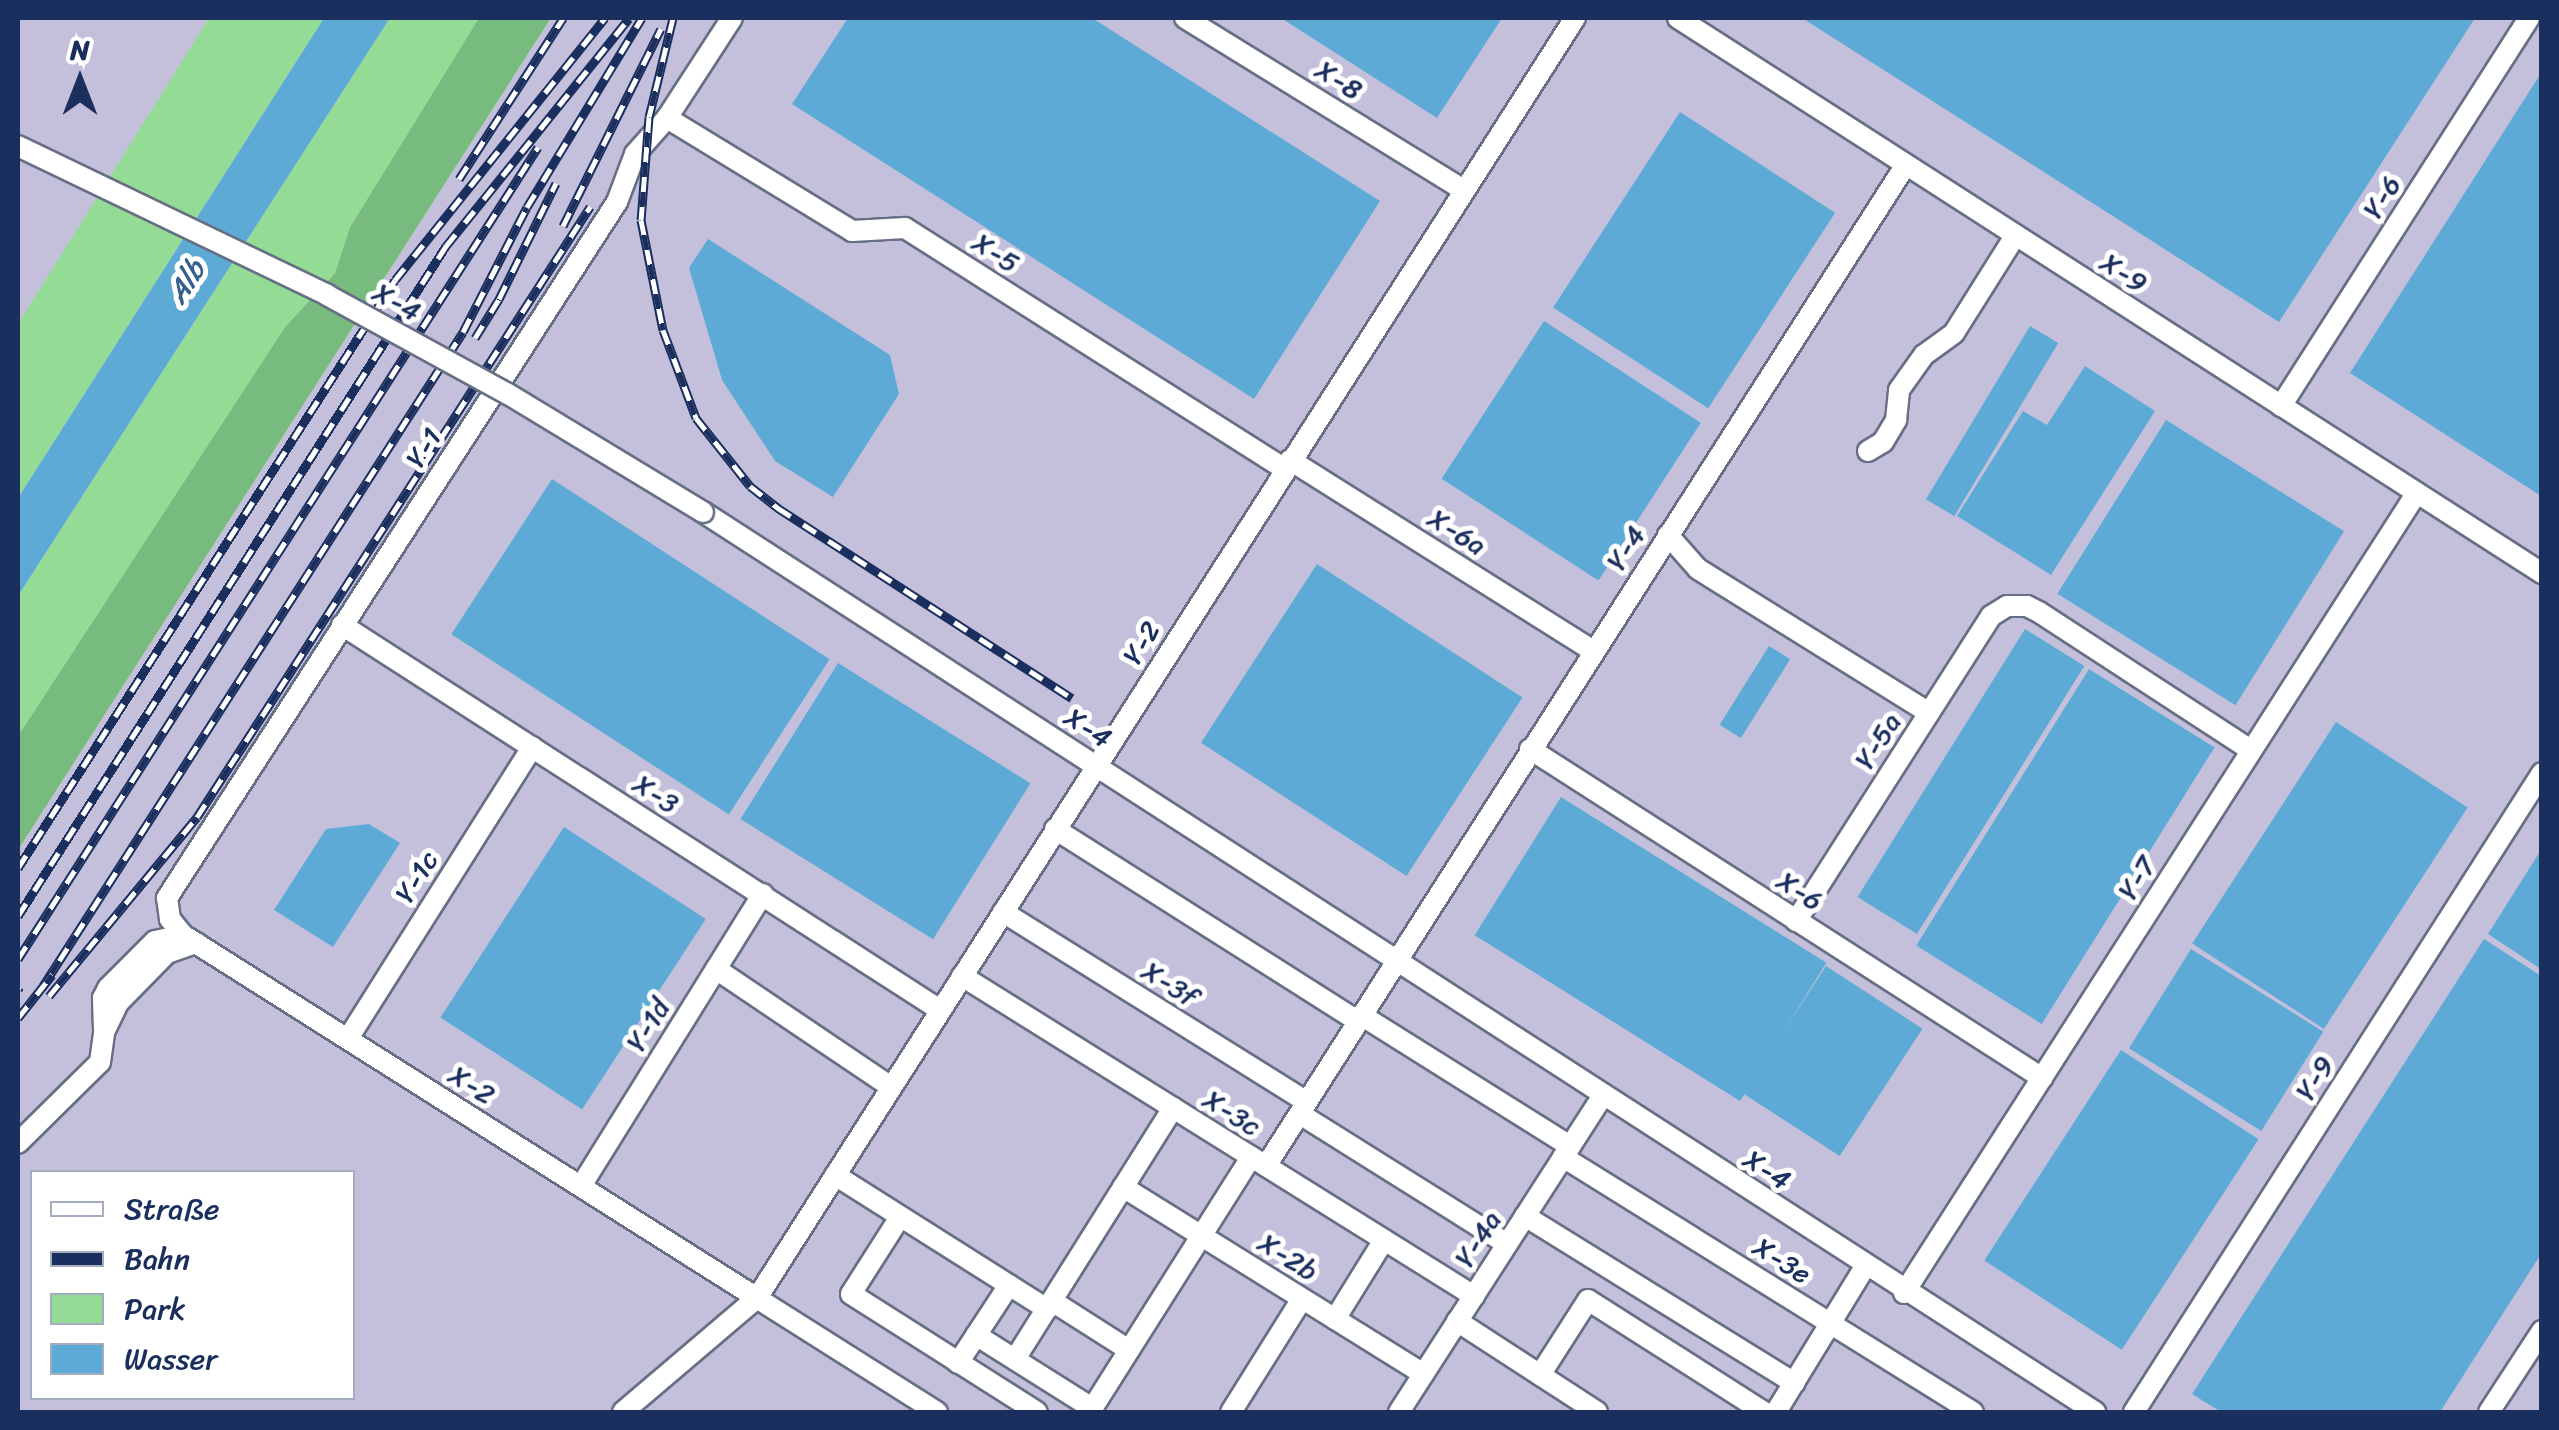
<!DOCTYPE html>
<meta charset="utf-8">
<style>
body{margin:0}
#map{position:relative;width:2559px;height:1430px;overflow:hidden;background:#f0e6cc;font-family:Sriracha,sans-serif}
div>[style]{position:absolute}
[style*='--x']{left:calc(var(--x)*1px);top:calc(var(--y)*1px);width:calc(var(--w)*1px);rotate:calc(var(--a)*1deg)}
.industrial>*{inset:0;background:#c4c0db}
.green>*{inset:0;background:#94db95}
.forest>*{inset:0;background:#77bb7e}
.water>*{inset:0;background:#5daad6;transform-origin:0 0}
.roads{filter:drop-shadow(2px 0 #666f84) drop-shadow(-2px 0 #666f84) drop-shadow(0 2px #666f84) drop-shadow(0 -2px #666f84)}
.minor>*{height:20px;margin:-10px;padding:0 10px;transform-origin:10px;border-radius:10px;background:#fff}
.rail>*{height:9px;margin-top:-4.5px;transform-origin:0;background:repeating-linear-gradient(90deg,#fff 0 15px,#1b2f5e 0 30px);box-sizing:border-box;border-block:2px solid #1b2f5e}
.bridges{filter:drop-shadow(2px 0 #666f84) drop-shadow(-2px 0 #666f84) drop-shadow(0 2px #666f84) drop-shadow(0 -2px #666f84)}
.minor-bridge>*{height:20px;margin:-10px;padding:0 10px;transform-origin:10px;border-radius:10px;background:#fff}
span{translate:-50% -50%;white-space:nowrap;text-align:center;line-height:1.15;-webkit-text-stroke:10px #fff;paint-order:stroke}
.street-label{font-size:28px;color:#1b2f5e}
.water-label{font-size:30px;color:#35608e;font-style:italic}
.frame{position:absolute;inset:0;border:20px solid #1b2f5e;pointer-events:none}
.legend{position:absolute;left:30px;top:1170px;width:325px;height:230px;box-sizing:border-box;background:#fff;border:2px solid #a4acbf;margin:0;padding:12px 18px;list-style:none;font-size:30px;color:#1b2f5e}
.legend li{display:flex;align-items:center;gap:20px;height:50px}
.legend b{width:50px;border:2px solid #a4acbf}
.north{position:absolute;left:30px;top:30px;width:100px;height:100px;-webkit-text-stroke:8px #fff;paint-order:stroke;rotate:0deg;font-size:28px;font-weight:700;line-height:40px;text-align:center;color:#1b2f5e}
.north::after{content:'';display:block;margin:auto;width:35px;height:45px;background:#1b2f5e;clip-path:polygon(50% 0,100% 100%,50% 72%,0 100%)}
</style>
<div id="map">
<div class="industrial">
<i style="clip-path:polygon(18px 18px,226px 18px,18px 344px)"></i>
<i style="clip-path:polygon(evenodd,551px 18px,2541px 18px,2541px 1412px,18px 1412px,18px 850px,551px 18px,32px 1172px,352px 1172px,352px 1398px,32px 1398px,32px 1172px)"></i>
</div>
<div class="green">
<i style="clip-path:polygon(209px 18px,324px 18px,18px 498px,18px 324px)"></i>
<i style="clip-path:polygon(390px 18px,479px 18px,350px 227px,335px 273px,285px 327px,18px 736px,18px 596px)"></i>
</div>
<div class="forest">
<i style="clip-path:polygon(479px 18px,551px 18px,18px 850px,18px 736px,285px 327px,335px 273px,350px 227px)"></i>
</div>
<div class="water">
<i style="clip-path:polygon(324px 18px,390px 18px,18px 596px,18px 498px)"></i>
<i style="clip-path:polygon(848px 18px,1092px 18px,1380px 201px,1254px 399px,792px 104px)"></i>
<i style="clip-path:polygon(1281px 18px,1502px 18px,1437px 118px)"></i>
<i style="clip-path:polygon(1802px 18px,2475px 18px,2279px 322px)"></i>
<i style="clip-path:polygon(2541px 73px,2541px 496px,2350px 373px)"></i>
<i style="left:1680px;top:112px;width:185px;height:233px;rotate:33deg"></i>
<i style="clip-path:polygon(708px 239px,890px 355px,899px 394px,833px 497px,775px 461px,722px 380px,689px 268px)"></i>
<i style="left:1544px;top:321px;width:187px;height:188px;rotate:33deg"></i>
<i style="left:2030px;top:326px;width:33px;height:202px;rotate:31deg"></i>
<i style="clip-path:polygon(2085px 366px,2155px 411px,2051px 575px,1957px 516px,2023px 411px,2047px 425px)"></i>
<i style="left:2166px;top:420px;width:210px;height:205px;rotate:32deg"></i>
<i style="left:552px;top:479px;width:331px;height:185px;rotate:33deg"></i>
<i style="left:1317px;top:564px;width:245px;height:213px;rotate:33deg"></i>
<i style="left:2025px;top:629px;width:70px;height:316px;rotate:32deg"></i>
<i style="left:1769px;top:646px;width:25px;height:93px;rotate:32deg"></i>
<i style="left:838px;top:663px;width:227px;height:184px;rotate:32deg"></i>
<i style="left:2089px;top:669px;width:148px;height:326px;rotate:32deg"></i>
<i style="left:2336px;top:722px;width:157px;height:264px;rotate:33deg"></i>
<i style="left:1561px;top:797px;width:313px;height:163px;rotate:32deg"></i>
<i style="clip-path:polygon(369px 824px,400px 843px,333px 947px,274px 910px,326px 829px)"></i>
<i style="left:564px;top:827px;width:169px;height:227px;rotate:33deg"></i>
<i style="clip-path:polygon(2541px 850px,2541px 969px,2488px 934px)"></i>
<i style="clip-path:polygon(2484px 939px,2541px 976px,2541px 1254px,2440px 1412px,2221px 1412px,2192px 1394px)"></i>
<i style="left:2191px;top:949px;width:156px;height:117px;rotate:32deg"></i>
<i style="left:1826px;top:966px;width:115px;height:152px;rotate:33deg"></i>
<i style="left:2121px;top:1050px;width:164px;height:251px;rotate:33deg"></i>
</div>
<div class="roads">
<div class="minor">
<i style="--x:1185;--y:18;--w:328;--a:31.7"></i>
<i style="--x:1678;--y:18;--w:1027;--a:32.72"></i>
<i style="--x:667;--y:118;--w:217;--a:31.4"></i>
<i style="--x:852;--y:231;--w:53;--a:-3.2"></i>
<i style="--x:905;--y:228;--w:450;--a:32.4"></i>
<i style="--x:2281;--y:406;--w:460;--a:-57.4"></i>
<i style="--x:1868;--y:451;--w:17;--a:-31"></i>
<i style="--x:1883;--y:442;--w:26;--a:-59"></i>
<i style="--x:1896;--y:420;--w:30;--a:-84"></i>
<i style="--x:1899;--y:390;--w:43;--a:-54.5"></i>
<i style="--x:1924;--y:355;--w:37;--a:-36"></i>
<i style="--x:1954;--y:333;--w:115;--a:-57.8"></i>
<i style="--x:1290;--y:460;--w:358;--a:32.2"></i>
<i style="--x:703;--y:512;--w:1658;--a:32.88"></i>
<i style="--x:1668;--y:535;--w:45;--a:48.6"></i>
<i style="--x:1698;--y:569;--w:272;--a:31.9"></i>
<i style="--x:342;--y:625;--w:711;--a:32.77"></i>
<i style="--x:1530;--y:749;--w:609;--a:32.72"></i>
<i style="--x:1055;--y:829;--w:359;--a:32.4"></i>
<i style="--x:1003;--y:912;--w:358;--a:32"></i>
<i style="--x:1796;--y:921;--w:362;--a:-57.4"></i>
<i style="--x:1991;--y:616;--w:19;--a:-32"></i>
<i style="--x:2007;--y:606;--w:20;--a:0"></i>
<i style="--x:2027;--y:606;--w:13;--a:27"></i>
<i style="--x:2039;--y:612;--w:253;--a:33.1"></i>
<i style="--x:716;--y:969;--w:211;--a:34"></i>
<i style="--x:962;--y:976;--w:604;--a:32.01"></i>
<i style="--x:1361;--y:1015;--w:247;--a:32.1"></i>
<i style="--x:104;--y:1029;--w:31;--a:-92"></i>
<i style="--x:103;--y:998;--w:11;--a:-63"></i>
<i style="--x:108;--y:988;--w:66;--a:-45"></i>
<i style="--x:155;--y:941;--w:29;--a:-12"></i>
<i style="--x:349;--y:1037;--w:343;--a:-57.7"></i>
<i style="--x:1300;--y:1114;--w:244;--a:32.1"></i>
<i style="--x:18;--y:1143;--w:115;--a:-44.6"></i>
<i style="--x:100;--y:1062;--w:30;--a:-82"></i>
<i style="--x:104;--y:1032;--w:32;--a:-64"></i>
<i style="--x:118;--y:1003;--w:70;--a:-45.6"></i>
<i style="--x:167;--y:953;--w:31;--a:-19"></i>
<i style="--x:1563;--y:1157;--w:483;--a:31.9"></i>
<i style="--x:1266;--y:1166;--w:1187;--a:-57.42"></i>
<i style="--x:835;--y:1175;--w:251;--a:32.3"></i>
<i style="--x:581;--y:1186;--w:344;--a:-58.1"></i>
<i style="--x:1123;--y:1187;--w:354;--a:31.9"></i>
<i style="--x:1525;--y:1216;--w:317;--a:31.8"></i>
<i style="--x:900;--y:1217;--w:91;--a:122.5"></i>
<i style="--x:851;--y:1294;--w:220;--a:32.4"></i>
<i style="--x:1904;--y:1293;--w:949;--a:-57.35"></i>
<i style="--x:1052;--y:1301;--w:91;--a:32.5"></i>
<i style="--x:1335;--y:1319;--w:93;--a:-58.2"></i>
<i style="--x:1457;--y:1321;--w:167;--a:33"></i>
<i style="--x:976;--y:1335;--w:137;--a:32.2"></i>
<i style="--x:1015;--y:1359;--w:297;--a:-57.8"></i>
<i style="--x:958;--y:1363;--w:93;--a:-56.8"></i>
<i style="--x:1540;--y:1375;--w:89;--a:-57.4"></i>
<i style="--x:1588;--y:1300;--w:209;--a:32.5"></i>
<i style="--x:623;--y:1412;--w:176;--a:-40.4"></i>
<i style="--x:757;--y:1298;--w:679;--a:-147.69"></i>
<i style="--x:183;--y:935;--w:21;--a:-129"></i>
<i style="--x:170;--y:919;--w:21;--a:-98"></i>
<i style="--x:167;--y:898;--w:829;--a:-57.12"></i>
<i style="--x:617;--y:202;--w:51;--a:-69.4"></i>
<i style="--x:635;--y:154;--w:48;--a:-48.4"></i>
<i style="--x:667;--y:118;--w:119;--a:-57"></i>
<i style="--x:937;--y:1412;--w:213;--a:-147.7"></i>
<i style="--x:757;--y:1298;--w:1519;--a:-57.42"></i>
<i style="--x:1090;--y:1412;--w:302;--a:-57.7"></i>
<i style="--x:1231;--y:1412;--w:133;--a:-57.9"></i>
<i style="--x:1399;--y:1412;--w:377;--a:-57.2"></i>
<i style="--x:1776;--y:1412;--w:170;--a:-58.5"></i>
<i style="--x:2134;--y:1412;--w:758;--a:-57.44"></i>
<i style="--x:2489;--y:1412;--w:97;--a:-56.8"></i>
</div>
</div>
<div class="rail">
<i style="--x:673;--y:18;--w:102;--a:103.6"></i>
<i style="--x:649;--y:117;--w:103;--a:94.4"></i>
<i style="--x:641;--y:220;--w:112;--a:78.7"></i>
<i style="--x:663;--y:330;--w:94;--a:69.4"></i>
<i style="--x:696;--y:418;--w:87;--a:51.5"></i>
<i style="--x:750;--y:486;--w:36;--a:38"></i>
<i style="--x:778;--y:508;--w:350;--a:32.9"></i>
<i style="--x:459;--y:179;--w:192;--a:-57.1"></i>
<i style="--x:563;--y:226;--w:220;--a:-63.6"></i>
<i style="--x:475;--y:338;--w:46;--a:-58.4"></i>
<i style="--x:499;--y:299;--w:129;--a:-63.8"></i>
<i style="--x:18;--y:868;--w:698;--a:-57.33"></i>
<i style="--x:395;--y:280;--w:336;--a:-51.3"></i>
<i style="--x:18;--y:916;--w:795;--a:-57.43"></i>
<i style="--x:446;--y:246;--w:292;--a:-51.2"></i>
<i style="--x:18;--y:959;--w:964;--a:-57.36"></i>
<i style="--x:43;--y:986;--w:777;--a:-57.29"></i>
<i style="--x:463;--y:332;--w:140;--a:-62.9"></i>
<i style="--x:527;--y:207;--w:221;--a:-58.7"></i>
<i style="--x:18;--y:990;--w:3;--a:-72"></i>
<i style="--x:49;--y:996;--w:232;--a:-50.4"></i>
<i style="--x:197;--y:817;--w:726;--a:-57.21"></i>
<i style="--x:18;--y:1018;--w:55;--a:-51.7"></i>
</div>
<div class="bridges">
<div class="minor-bridge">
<i style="--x:18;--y:146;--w:343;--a:25.7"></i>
<i style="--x:327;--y:295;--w:206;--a:28.7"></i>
<i style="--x:508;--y:394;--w:228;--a:31.2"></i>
</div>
</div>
<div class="street-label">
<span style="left:1339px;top:80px;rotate:32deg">X-8</span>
<span style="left:2382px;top:197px;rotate:-57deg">Y-6</span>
<span style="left:996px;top:253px;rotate:33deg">X-5</span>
<span style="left:2124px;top:273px;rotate:33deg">X-9</span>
<span style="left:397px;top:302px;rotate:29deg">X-4</span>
<span style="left:424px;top:448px;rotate:-57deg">Y-1</span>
<span style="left:1457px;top:532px;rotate:32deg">X-6a</span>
<span style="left:1626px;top:548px;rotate:-57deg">Y-4</span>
<span style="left:1142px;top:643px;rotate:-58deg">Y-2</span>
<span style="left:1088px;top:728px;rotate:33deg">X-4</span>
<span style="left:1878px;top:741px;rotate:-57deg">Y-5a</span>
<span style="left:656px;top:794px;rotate:33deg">X-3</span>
<span style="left:417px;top:877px;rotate:-58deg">Y-1c</span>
<span style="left:2137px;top:878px;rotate:-57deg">Y-7</span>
<span style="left:1800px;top:891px;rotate:33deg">X-6</span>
<span style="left:1170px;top:984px;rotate:32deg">X-3f</span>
<span style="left:648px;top:1025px;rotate:-58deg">Y-1d</span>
<span style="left:2315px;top:1078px;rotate:-57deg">Y-9</span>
<span style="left:472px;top:1085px;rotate:32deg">X-2</span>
<span style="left:1232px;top:1113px;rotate:32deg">X-3c</span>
<span style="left:1767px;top:1170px;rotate:33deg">X-4</span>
<span style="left:1478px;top:1239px;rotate:-57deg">Y-4a</span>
<span style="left:1288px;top:1257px;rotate:32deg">X-2b</span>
<span style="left:1782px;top:1261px;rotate:32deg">X-3e</span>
</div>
<div class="water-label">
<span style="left:186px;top:282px;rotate:-57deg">Alb</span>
</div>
<div class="frame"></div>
<ul class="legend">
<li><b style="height:12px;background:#fff"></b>Straße</li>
<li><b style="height:12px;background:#1b2f5e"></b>Bahn</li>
<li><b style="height:28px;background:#94db95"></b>Park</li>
<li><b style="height:28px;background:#5daad6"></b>Wasser</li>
</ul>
<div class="north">N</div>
</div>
